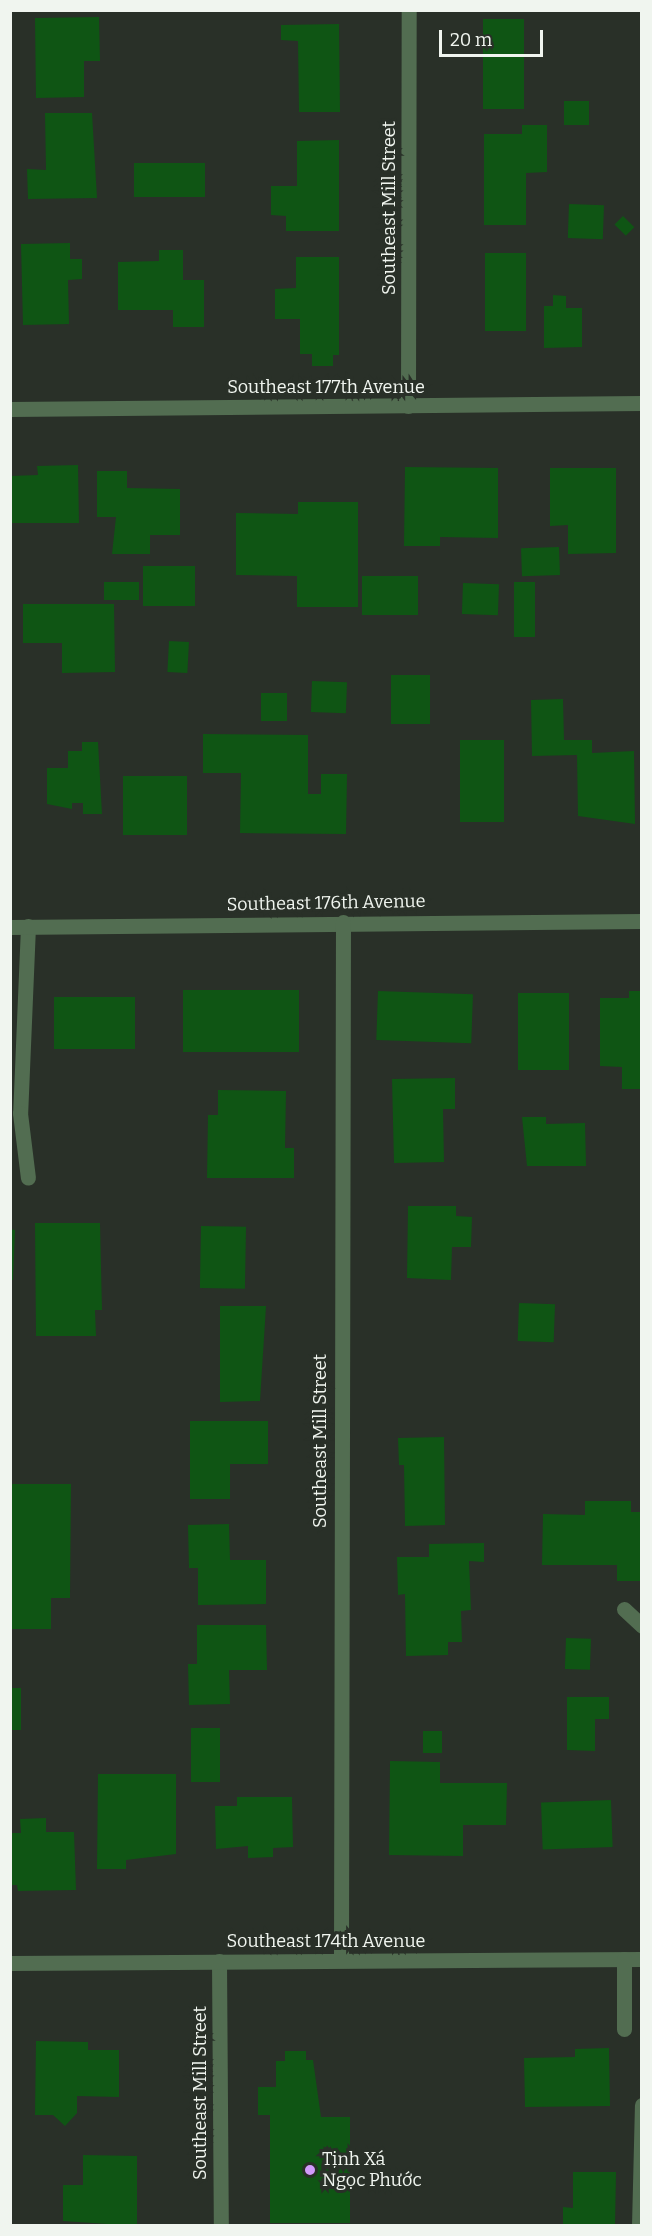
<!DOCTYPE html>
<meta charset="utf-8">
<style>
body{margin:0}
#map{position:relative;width:652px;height:2236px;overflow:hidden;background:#293028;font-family:Bitter,serif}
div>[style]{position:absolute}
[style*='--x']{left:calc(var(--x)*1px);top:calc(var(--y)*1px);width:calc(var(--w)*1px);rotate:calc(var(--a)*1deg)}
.building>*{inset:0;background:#0f5514;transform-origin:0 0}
.minor>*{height:15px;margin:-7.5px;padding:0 7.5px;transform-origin:7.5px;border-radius:7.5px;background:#526d51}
.dots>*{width:16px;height:16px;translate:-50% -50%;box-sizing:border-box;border:3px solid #293028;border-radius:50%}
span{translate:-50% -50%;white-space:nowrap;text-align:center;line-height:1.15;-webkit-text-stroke:6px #293028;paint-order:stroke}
.street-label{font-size:18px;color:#f0f5ef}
.poi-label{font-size:18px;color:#f0f5ef}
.left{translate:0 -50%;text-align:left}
.frame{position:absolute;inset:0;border:12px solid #f0f5ef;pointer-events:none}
.scale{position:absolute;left:439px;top:30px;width:104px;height:27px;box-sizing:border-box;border:3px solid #f0f5ef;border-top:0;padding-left:8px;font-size:18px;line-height:21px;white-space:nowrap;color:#f0f5ef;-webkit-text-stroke:4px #293028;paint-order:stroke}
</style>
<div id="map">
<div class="building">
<i style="clip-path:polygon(99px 17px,100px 61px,84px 61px,84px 97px,36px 98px,35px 18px)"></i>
<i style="left:483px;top:19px;width:41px;height:90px"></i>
<i style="clip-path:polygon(339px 24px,340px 112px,299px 112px,298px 41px,281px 40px,281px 25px)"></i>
<i style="left:564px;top:101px;width:25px;height:24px"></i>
<i style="clip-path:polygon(45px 113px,92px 113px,97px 198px,28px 199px,27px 169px,46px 170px)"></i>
<i style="clip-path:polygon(522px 125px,547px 125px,547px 172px,526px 173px,526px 225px,484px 225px,484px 134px,522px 134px)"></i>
<i style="clip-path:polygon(339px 140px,339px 231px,286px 231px,286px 216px,271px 215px,271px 186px,297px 186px,297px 141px)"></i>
<i style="left:134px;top:163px;width:71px;height:34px"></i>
<i style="left:569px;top:204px;width:35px;height:34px;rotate:2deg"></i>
<i style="left:623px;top:216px;width:16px;height:12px;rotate:45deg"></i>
<i style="clip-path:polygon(70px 243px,70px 259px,82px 259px,82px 279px,68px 280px,69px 324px,23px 325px,21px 244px)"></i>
<i style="clip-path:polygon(159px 250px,183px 250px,183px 280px,204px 280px,204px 327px,173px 327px,173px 310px,118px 310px,118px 262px,159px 261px)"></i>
<i style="left:485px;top:253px;width:41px;height:78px"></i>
<i style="clip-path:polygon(296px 257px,339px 257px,339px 355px,333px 355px,333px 366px,312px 366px,312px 354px,300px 354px,300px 319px,275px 319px,275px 289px,296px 288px)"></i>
<i style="clip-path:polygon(553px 295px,566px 296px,566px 308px,582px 308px,582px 347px,544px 348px,544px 306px,553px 306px)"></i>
<i style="clip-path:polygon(78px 465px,79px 523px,10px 523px,10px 476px,38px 475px,37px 466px)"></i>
<i style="clip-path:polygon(405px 467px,498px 468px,498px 538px,440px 537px,440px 546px,404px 546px)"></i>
<i style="clip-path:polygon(550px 468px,616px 468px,616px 553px,568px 554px,568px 525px,550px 526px)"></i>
<i style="clip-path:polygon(97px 471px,127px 471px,127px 488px,180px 489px,180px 535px,150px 535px,150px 554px,112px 554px,116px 517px,97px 517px)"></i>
<i style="clip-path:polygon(298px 502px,358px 502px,358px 607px,297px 607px,297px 576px,236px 575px,236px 513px,298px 514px)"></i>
<i style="left:559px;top:547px;width:28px;height:38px;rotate:88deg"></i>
<i style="left:195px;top:566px;width:40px;height:52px;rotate:90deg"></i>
<i style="left:362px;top:576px;width:56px;height:39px"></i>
<i style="left:104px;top:582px;width:35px;height:18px"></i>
<i style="left:514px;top:582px;width:21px;height:55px"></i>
<i style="left:463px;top:583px;width:36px;height:31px;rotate:2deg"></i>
<i style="clip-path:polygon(23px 604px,114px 604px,115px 672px,62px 673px,62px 643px,23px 643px)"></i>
<i style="left:169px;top:641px;width:20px;height:31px;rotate:3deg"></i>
<i style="left:391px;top:675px;width:39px;height:49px"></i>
<i style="left:312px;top:681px;width:35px;height:31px;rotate:2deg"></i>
<i style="left:261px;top:693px;width:26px;height:28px"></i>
<i style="clip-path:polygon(563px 699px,564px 740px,592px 740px,592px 753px,634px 751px,635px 824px,578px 816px,577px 755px,532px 756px,531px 700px)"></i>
<i style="clip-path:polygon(203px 734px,308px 735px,308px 794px,321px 794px,321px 774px,347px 774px,346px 834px,240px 833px,241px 773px,203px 773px)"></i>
<i style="left:460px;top:740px;width:44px;height:82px"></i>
<i style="clip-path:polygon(82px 742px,98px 742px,102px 814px,83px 814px,83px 803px,72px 803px,72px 809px,47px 804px,47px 768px,68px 768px,68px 751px,82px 751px)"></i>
<i style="left:123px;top:776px;width:64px;height:59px"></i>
<i style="left:183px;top:990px;width:116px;height:62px"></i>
<i style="left:378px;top:991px;width:95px;height:49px;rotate:2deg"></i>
<i style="clip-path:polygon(629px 991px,642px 991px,642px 1089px,622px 1089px,622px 1067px,600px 1066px,600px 998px,629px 998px)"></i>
<i style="left:518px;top:993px;width:51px;height:77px"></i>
<i style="left:135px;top:997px;width:52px;height:81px;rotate:90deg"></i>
<i style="clip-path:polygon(455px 1078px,455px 1109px,443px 1109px,444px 1162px,394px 1163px,392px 1079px)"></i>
<i style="clip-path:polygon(218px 1090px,286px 1091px,285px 1148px,294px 1148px,294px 1178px,207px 1178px,208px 1115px,218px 1115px)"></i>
<i style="clip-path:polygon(522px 1117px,546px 1117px,546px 1124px,585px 1123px,586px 1166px,527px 1166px)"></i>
<i style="clip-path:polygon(408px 1206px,456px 1206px,456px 1216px,472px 1217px,471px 1247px,452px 1247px,451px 1280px,407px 1278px)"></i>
<i style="clip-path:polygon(35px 1223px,100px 1223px,102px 1310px,95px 1310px,96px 1336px,36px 1336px)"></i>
<i style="left:201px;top:1226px;width:45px;height:62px;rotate:1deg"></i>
<i style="clip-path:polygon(10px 1229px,15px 1230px,13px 1280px,10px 1280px)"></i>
<i style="left:519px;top:1303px;width:36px;height:38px;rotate:2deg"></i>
<i style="clip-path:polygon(220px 1306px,266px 1306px,260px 1401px,220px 1402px)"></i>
<i style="clip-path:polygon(190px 1421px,268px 1421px,268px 1464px,230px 1464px,230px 1499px,190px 1499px)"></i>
<i style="clip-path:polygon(444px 1437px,445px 1525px,405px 1526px,404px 1465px,399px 1465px,398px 1438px)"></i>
<i style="clip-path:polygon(10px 1484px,71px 1484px,70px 1598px,51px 1598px,51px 1629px,10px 1629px)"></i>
<i style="clip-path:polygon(585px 1501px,631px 1501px,631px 1512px,642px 1512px,642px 1581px,617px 1581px,617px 1565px,542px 1565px,543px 1514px,585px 1515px)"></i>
<i style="clip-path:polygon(229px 1524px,230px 1560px,266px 1560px,266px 1604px,198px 1605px,198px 1568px,189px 1568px,188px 1525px)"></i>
<i style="clip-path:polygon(484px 1543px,484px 1562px,469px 1561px,471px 1610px,461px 1611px,462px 1642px,448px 1642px,448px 1655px,406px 1656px,405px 1594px,398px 1595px,397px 1557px,429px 1557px,429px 1544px)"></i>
<i style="clip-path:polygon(197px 1625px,266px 1625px,267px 1670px,229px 1670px,230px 1704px,189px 1705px,188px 1664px,197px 1664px)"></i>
<i style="left:566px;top:1638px;width:25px;height:31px;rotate:2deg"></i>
<i style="left:10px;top:1688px;width:11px;height:42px"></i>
<i style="clip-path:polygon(567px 1697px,609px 1697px,609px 1719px,595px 1719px,595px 1751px,567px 1750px)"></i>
<i style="left:191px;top:1728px;width:29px;height:54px"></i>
<i style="left:423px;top:1731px;width:19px;height:22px"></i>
<i style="clip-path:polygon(390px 1761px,440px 1762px,440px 1783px,507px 1783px,506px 1825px,463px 1825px,463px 1856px,389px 1855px)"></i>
<i style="clip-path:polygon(98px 1774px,176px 1774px,176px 1854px,126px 1860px,126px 1869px,97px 1869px)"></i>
<i style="clip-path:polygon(237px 1797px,292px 1797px,293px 1847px,273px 1848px,273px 1857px,248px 1858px,248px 1846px,216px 1849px,215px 1806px,237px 1806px)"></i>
<i style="left:611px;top:1800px;width:47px;height:70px;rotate:88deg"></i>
<i style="clip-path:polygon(46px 1818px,46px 1832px,74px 1832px,76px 1890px,18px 1891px,17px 1885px,10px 1885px,10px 1833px,21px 1833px,20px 1819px)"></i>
<i style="clip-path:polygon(36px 2041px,88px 2042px,88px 2050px,119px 2050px,119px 2097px,77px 2096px,77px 2113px,65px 2126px,53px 2115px,35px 2115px)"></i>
<i style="clip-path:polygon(609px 2048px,610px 2106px,525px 2107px,524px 2058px,575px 2057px,575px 2049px)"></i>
<i style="clip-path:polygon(285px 2051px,306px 2051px,306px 2060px,313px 2060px,321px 2117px,350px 2117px,350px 2223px,270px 2223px,270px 2115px,258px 2115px,258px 2087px,276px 2087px,276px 2061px,285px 2061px)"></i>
<i style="clip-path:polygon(83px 2155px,137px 2156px,137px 2226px,63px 2221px,63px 2185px,83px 2185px)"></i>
<i style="clip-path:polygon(573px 2172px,616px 2172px,615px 2226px,563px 2226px,563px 2207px,573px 2208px)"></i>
</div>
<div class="minor">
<i style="--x:408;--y:406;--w:396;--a:-89.9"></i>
<i style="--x:10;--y:409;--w:632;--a:-0.54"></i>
<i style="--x:28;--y:926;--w:187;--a:92.4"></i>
<i style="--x:20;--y:1113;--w:65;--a:83"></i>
<i style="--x:10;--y:927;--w:632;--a:-0.54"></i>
<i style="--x:624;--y:1609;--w:25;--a:43"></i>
<i style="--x:341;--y:1960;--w:1038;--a:-89.89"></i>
<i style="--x:219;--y:1961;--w:265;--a:89.6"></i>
<i style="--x:10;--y:1963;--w:632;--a:-0.36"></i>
<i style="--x:624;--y:2029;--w:70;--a:-90"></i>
<i style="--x:639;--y:2226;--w:121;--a:-88.6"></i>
</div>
<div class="dots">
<i style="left:310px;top:2170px;background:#d29cfd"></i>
</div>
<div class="street-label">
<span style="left:389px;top:208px;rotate:-90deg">Southeast Mill Street</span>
<span style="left:326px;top:387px">Southeast 177th Avenue</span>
<span style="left:326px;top:903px;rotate:-1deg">Southeast 176th Avenue</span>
<span style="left:320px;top:1441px;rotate:-90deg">Southeast Mill Street</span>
<span style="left:326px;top:1941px">Southeast 174th Avenue</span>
<span style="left:200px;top:2093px;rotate:-90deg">Southeast Mill Street</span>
</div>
<div class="poi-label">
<span class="left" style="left:322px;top:2170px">Tịnh Xá<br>Ngọc Phước</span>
</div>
<div class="frame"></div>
<div class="scale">20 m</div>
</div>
